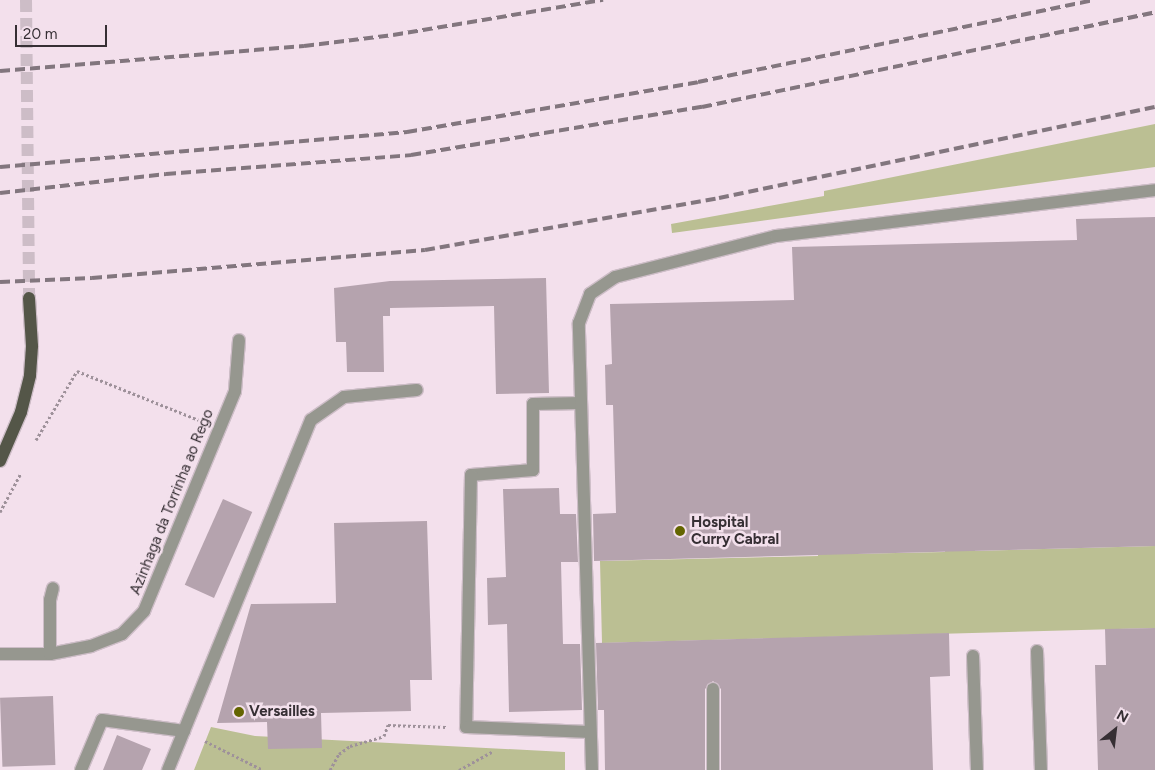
<!DOCTYPE html>
<style>
body{margin:0}
#map{position:relative;width:1155px;height:770px;overflow:hidden;background:#f3e0ec;font-family:Figtree,sans-serif}
div>[style]{position:absolute}
[style*='--x']{left:calc(var(--x)*1px);top:calc(var(--y)*1px);width:calc(var(--w)*1px);rotate:calc(var(--a)*1deg)}
.green>*{inset:0;background:#bbbf93}
.building>*{inset:0;background:#b5a3ae;transform-origin:0 0}
.primary-tunnel>*{height:12px;margin-top:-6px;transform-origin:0;background:repeating-linear-gradient(90deg,#cdbdc7 0 12px,transparent 0 18px)}
.path>*{height:3px;margin-top:-1.5px;transform-origin:0;background:repeating-linear-gradient(90deg,#9e919a 0 2.5px,transparent 0 5px)}
.roads{filter:drop-shadow(1px 0 #cdbdc7) drop-shadow(-1px 0 #cdbdc7) drop-shadow(0 1px #cdbdc7) drop-shadow(0 -1px #cdbdc7)}
.lane>*{height:12px;margin:-6px;padding:0 6px;transform-origin:6px;border-radius:6px;background:#96978f}
.primary>*{height:12px;margin:-6px;padding:0 6px;transform-origin:6px;border-radius:6px;background:#545648}
.rail>*{height:4px;margin-top:-2px;transform-origin:0;background:repeating-linear-gradient(90deg,#82767e 0 10px,transparent 0 15px)}
.dots>*{width:14px;height:14px;translate:-50% -50%;box-sizing:border-box;border:2px solid #f3e0ec;border-radius:50%}
span{translate:-50% -50%;white-space:nowrap;text-align:center;line-height:1.15;-webkit-text-stroke:5px #f3e0ec;paint-order:stroke}
.street-label{font-size:15px;color:#362f34}
.poi-label{font-size:15px;color:#362f34;font-weight:700}
.left{translate:0 -50%;text-align:left}
.north{position:absolute;left:1090px;top:705px;width:50px;height:50px;-webkit-text-stroke:4px #f3e0ec;paint-order:stroke;rotate:29deg;font-size:14px;font-weight:700;line-height:20px;text-align:center;color:#362f34}
.north::after{content:'';display:block;margin:auto;width:18px;height:22px;background:#362f34;clip-path:polygon(50% 0,100% 100%,50% 72%,0 100%)}
.scale{position:absolute;left:15px;top:25px;width:92px;height:22px;box-sizing:border-box;border:2px solid #362f34;border-top:0;padding-left:6px;font-size:15px;line-height:18px;white-space:nowrap;color:#362f34;-webkit-text-stroke:4px #f3e0ec;paint-order:stroke}
</style>
<div id="map">
<div class="green">
<i style="clip-path:polygon(1155px 124px,1155px 167px,672px 233px,671px 224px,824px 196px,824px 191px)"></i>
<i style="clip-path:polygon(847px 504px,848px 554px,945px 552px,944px 505px,973px 504px,975px 551px,1155px 546px,1155px 628px,602px 643px,600px 561px,818px 556px,817px 505px)"></i>
<i style="clip-path:polygon(211px 727px,255px 736px,565px 752px,565px 770px,194px 770px)"></i>
</div>
<div class="building">
<i style="clip-path:polygon(1155px 217px,1155px 546px,594px 561px,593px 514px,616px 513px,613px 405px,606px 405px,605px 365px,612px 364px,610px 304px,794px 300px,792px 247px,1077px 240px,1076px 219px)"></i>
<i style="clip-path:polygon(546px 278px,549px 393px,496px 394px,494px 306px,390px 308px,390px 316px,383px 316px,384px 372px,347px 372px,346px 342px,336px 342px,334px 288px,390px 281px)"></i>
<i style="clip-path:polygon(559px 488px,560px 514px,576px 514px,578px 562px,561px 562px,563px 644px,580px 644px,582px 710px,509px 712px,507px 624px,488px 625px,487px 578px,506px 577px,503px 489px)"></i>
<i style="left:223px;top:499px;width:32px;height:94px;rotate:24deg"></i>
<i style="clip-path:polygon(427px 521px,432px 680px,410px 680px,411px 711px,321px 713px,322px 748px,268px 749px,267px 722px,217px 723px,251px 604px,336px 603px,334px 523px)"></i>
<i style="clip-path:polygon(1155px 628px,1155px 770px,1098px 770px,1095px 665px,1106px 665px,1105px 629px)"></i>
<i style="clip-path:polygon(949px 633px,950px 676px,930px 677px,933px 770px,721px 770px,721px 689px,713px 681px,705px 689px,705px 770px,605px 770px,604px 710px,598px 710px,596px 643px)"></i>
<i style="left:53px;top:696px;width:69px;height:53px;rotate:88deg"></i>
<i style="clip-path:polygon(117px 735px,151px 749px,142px 770px,103px 770px)"></i>
</div>
<div class="primary-tunnel">
<i style="--x:26;--y:0;--w:298;--a:89.4"></i>
</div>
<div class="path">
<i style="--x:36;--y:440;--w:80;--a:-59.3"></i>
<i style="--x:77;--y:371;--w:131;--a:21.9"></i>
<i style="--x:0;--y:512;--w:44;--a:-61.7"></i>
<i style="--x:205;--y:741;--w:65;--a:26.6"></i>
<i style="--x:330;--y:770;--w:18;--a:-61"></i>
<i style="--x:339;--y:754;--w:14;--a:-36"></i>
<i style="--x:350;--y:746;--w:35;--a:-16"></i>
<i style="--x:384;--y:736;--w:12;--a:-70"></i>
<i style="--x:388;--y:725;--w:58;--a:2"></i>
<i style="--x:459;--y:770;--w:39;--a:-29"></i>
</div>
<div class="roads">
<div class="lane">
<i style="--x:580;--y:403;--w:47;--a:178.8"></i>
<i style="--x:533;--y:404;--w:66;--a:90"></i>
<i style="--x:533;--y:470;--w:62;--a:175.4"></i>
<i style="--x:471;--y:475;--w:252;--a:91.1"></i>
<i style="--x:466;--y:727;--w:124;--a:2.3"></i>
<i style="--x:1037;--y:651;--w:119;--a:88.1"></i>
<i style="--x:0;--y:654;--w:50;--a:0"></i>
<i style="--x:50;--y:654;--w:42;--a:-11"></i>
<i style="--x:91;--y:646;--w:33;--a:-21"></i>
<i style="--x:122;--y:634;--w:32;--a:-46"></i>
<i style="--x:144;--y:611;--w:238;--a:-67.5"></i>
<i style="--x:235;--y:391;--w:51;--a:-85.5"></i>
<i style="--x:50;--y:654;--w:54;--a:-90"></i>
<i style="--x:50;--y:600;--w:12;--a:-76"></i>
<i style="--x:973;--y:656;--w:114;--a:88"></i>
<i style="--x:713;--y:689;--w:81;--a:90"></i>
<i style="--x:81;--y:770;--w:54;--a:-67.2"></i>
<i style="--x:102;--y:720;--w:83;--a:7.6"></i>
<i style="--x:168;--y:770;--w:378;--a:-67.8"></i>
<i style="--x:311;--y:420;--w:40;--a:-34.9"></i>
<i style="--x:344;--y:397;--w:73;--a:-5.5"></i>
<i style="--x:592;--y:770;--w:447;--a:-91.7"></i>
<i style="--x:579;--y:323;--w:31;--a:-69"></i>
<i style="--x:590;--y:294;--w:30;--a:-34"></i>
<i style="--x:615;--y:277;--w:166;--a:-14.3"></i>
<i style="--x:776;--y:236;--w:382;--a:-6.9"></i>
</div>
<div class="primary">
<i style="--x:0;--y:461;--w:53;--a:-66.8"></i>
<i style="--x:21;--y:412;--w:38;--a:-76"></i>
<i style="--x:30;--y:375;--w:29;--a:-86"></i>
<i style="--x:32;--y:346;--w:48;--a:-93.6"></i>
</div>
</div>
<div class="rail">
<i style="--x:0;--y:71;--w:305;--a:-4.7"></i>
<i style="--x:304;--y:46;--w:90;--a:-7"></i>
<i style="--x:393;--y:35;--w:213;--a:-9.5"></i>
<i style="--x:0;--y:167;--w:409;--a:-4.9"></i>
<i style="--x:407;--y:132;--w:295;--a:-9.7"></i>
<i style="--x:698;--y:82;--w:404;--a:-11.7"></i>
<i style="--x:0;--y:193;--w:167;--a:-6.5"></i>
<i style="--x:166;--y:174;--w:246;--a:-4.4"></i>
<i style="--x:411;--y:155;--w:295;--a:-9.4"></i>
<i style="--x:702;--y:107;--w:463;--a:-11.8"></i>
<i style="--x:0;--y:282;--w:92;--a:-2.5"></i>
<i style="--x:92;--y:278;--w:334;--a:-4.8"></i>
<i style="--x:425;--y:250;--w:299;--a:-10"></i>
<i style="--x:719;--y:198;--w:445;--a:-11.8"></i>
</div>
<div class="dots">
<i style="left:680px;top:531px;background:#636500"></i>
<i style="left:239px;top:712px;background:#636500"></i>
</div>
<div class="street-label">
<span style="left:172px;top:502px;rotate:-68deg">Azinhaga da Torrinha ao Rego</span>
</div>
<div class="poi-label">
<span class="left" style="left:691px;top:531px">Hospital<br>Curry Cabral</span>
<span class="left" style="left:249px;top:712px">Versailles</span>
</div>
<div class="north">N</div>
<div class="scale">20 m</div>
</div>
